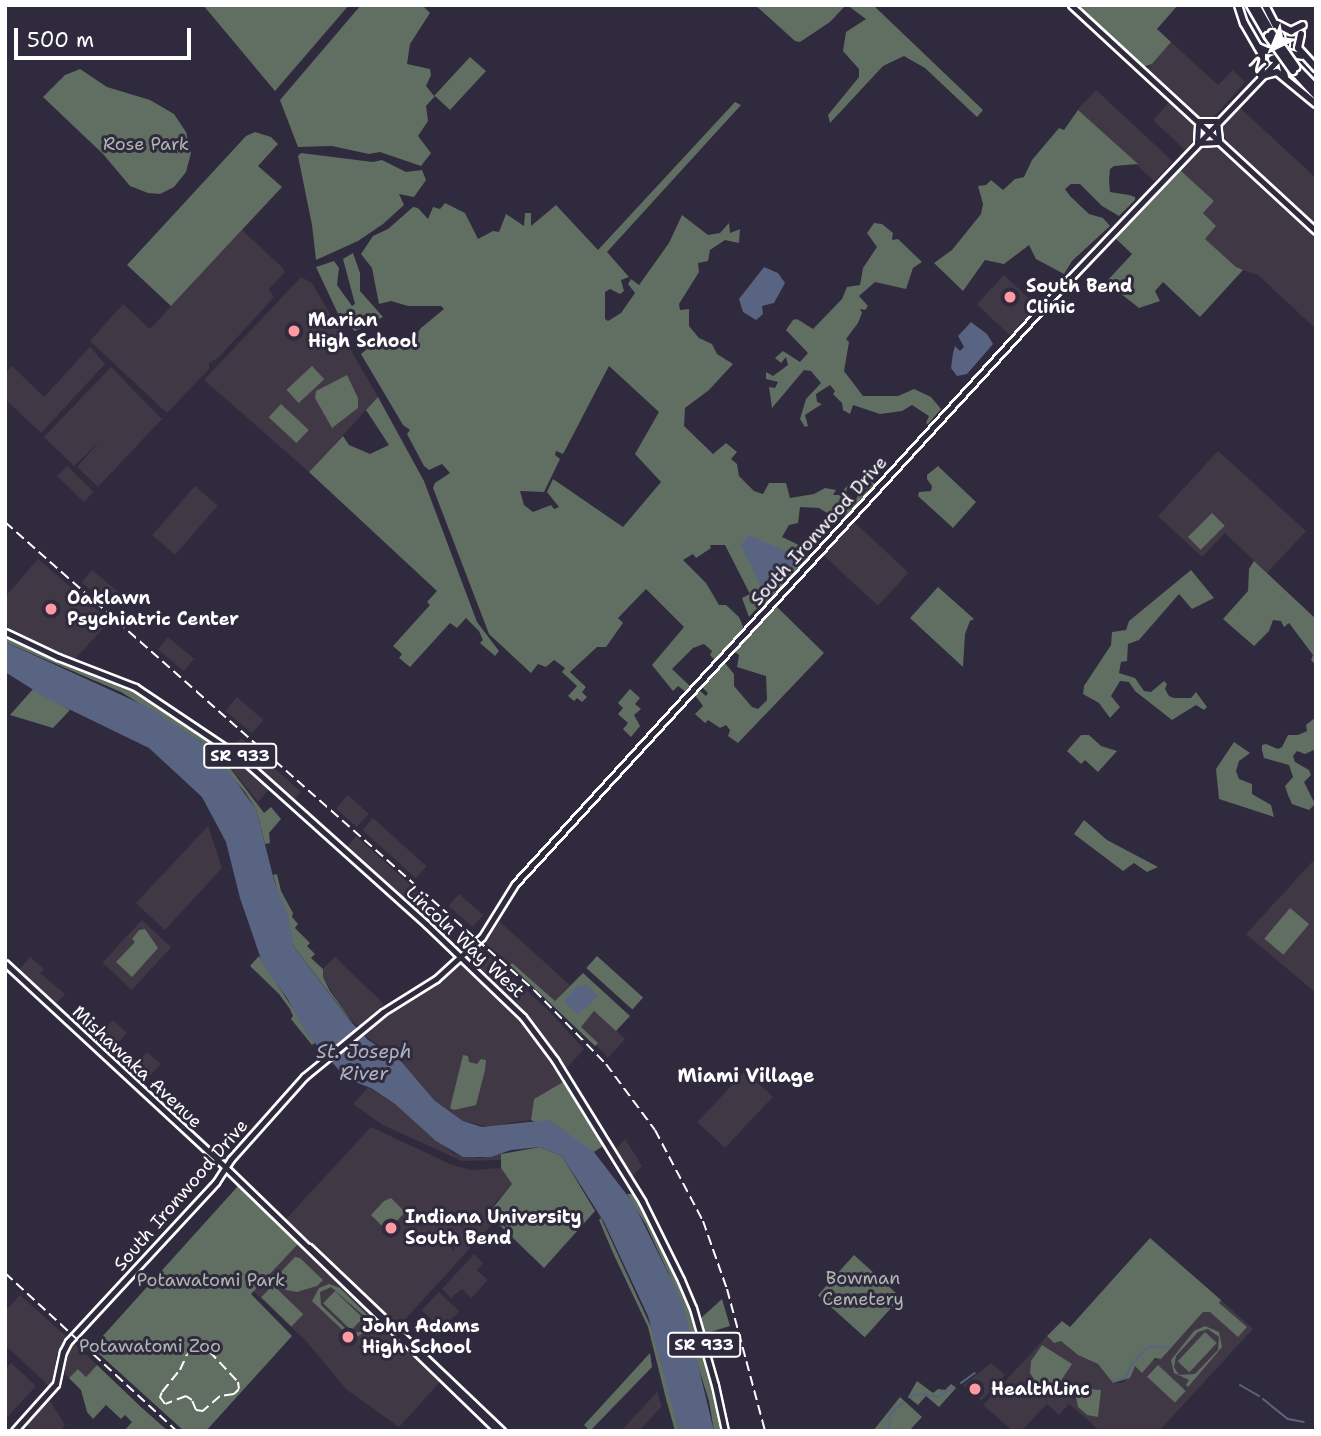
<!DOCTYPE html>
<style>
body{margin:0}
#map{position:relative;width:1321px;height:1436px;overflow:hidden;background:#2f2a3d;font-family:"Shantell Sans",sans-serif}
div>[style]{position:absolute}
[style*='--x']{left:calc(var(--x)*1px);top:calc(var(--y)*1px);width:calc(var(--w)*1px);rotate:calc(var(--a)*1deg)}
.built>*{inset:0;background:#413845;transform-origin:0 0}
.green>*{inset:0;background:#616e62;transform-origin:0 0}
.water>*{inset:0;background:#586481}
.stream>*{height:2px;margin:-1px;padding:0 1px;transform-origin:1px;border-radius:1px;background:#586481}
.roads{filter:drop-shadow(2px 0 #fff) drop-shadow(-2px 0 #fff) drop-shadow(0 2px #fff) drop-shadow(0 -2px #fff)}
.major>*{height:5px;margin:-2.5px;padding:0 2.5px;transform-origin:2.5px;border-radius:2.5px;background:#2f2a3d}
.highway>*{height:6px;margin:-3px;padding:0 3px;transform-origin:3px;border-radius:3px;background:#2f2a3d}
.rail>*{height:2px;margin-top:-1px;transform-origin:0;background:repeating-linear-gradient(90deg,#fff 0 10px,transparent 0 15px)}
.bridges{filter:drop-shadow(2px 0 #fff) drop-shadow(-2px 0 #fff) drop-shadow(0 2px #fff) drop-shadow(0 -2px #fff)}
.highway-bridge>*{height:6px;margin:-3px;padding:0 3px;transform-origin:3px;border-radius:3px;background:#2f2a3d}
.dots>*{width:19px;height:19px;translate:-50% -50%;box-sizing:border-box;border:4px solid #2f2a3d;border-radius:50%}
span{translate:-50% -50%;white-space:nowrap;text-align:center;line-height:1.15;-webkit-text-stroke:6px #2f2a3d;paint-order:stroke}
.shield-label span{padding:2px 5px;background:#2f2a3d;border:2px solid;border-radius:5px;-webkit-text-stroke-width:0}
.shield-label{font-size:16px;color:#fff;font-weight:700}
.park-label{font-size:18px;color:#b0b6b0}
.poi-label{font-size:18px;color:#fff;font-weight:700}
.left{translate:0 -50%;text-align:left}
.street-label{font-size:18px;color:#fff}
.water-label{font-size:19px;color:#acb2c0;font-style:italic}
.neighbourhood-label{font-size:19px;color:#fff;font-weight:700}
.frame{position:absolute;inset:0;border:7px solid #fff;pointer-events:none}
.north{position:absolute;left:1237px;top:14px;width:70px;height:70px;-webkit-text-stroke:5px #2f2a3d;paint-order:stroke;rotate:223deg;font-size:19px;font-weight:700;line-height:28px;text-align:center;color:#fff}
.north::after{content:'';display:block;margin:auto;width:24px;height:32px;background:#fff;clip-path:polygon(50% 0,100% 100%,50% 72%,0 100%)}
.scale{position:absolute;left:14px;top:28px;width:177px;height:32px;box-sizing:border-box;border:4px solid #fff;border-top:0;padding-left:9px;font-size:21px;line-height:24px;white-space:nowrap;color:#fff;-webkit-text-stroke:5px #2f2a3d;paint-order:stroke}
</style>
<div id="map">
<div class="built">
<i style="clip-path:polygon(1171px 42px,1218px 85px,1233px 70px,1245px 82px,1212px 119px,1202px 119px,1188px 109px,1146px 70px)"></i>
<i style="left:1096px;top:90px;width:105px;height:27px;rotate:43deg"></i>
<i style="clip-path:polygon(1169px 102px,1196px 128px,1196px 138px,1185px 150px,1153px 120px)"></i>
<i style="clip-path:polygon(1238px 106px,1316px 178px,1314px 223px,1220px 135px,1221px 124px)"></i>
<i style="clip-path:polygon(1214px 144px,1316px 239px,1316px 329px,1258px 275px,1236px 268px,1204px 239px,1203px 213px,1214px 201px,1180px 170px,1204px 145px)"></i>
<i style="clip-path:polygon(242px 230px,284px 269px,284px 273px,269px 289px,274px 297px,219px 357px,209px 363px,209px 369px,167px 413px,90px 341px,123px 304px,150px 329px)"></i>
<i style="left:1004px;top:275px;width:47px;height:40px;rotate:43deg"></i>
<i style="clip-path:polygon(301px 277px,312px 283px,378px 397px,309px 472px,204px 380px)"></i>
<i style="clip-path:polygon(90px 347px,105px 364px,41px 433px,5px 399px,5px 373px,12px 366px,44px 397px)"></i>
<i style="clip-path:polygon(111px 367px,162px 419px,98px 487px,77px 467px,100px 441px,74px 466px,44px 437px)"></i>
<i style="clip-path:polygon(1218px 451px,1306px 531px,1267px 573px,1225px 533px,1202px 557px,1158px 516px)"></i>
<i style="left:67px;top:466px;width:37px;height:14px;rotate:44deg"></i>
<i style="left:195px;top:486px;width:30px;height:65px;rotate:41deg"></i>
<i style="left:853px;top:521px;width:76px;height:45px;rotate:43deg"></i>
<i style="clip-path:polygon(38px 559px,110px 621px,74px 660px,5px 626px,5px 597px)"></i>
<i style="left:92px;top:570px;width:34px;height:16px;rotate:40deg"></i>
<i style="left:168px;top:637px;width:34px;height:16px;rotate:40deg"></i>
<i style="left:237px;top:697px;width:35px;height:18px;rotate:41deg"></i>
<i style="clip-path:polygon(241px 738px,301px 792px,294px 799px,233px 747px)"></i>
<i style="clip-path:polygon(216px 745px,270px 788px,258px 802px,214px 747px)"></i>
<i style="left:348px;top:795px;width:28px;height:18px;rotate:42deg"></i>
<i style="left:373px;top:818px;width:72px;height:16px;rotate:42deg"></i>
<i style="clip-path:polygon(208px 826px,222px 868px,165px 930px,136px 903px)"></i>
<i style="clip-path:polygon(356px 836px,437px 909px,451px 928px,445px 935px,347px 847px)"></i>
<i style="clip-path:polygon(1313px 861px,1316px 863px,1316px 993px,1246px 934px)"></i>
<i style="left:459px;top:894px;width:32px;height:16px;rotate:41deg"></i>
<i style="left:142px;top:920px;width:40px;height:58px;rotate:43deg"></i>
<i style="clip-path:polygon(500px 922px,570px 985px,555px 1001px,484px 942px)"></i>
<i style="clip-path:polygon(478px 946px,549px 1011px,584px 1049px,565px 1070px,526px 1015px,472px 959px,472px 952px)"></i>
<i style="clip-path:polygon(30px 957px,44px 969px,40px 973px,65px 994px,55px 1005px,18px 971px)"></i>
<i style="clip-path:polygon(335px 957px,384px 1004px,359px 1027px,345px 1014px,323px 977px,323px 969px)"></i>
<i style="clip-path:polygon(458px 965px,464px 965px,521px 1020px,563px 1082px,534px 1099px,531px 1120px,507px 1123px,494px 1128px,463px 1121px,435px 1101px,399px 1059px,362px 1034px)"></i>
<i style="clip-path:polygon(594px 1011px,625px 1039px,608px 1058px,580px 1027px)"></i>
<i style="left:113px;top:1020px;width:19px;height:29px;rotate:43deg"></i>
<i style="left:147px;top:1052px;width:18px;height:28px;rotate:41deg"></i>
<i style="left:745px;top:1071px;width:38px;height:70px;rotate:43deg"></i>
<i style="clip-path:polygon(368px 1087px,395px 1104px,454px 1154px,480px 1158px,501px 1154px,501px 1160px,462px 1161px,381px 1124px,353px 1104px)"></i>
<i style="clip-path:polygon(371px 1127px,450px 1164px,471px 1170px,501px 1168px,512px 1184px,490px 1209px,488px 1214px,495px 1221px,398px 1327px,285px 1220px)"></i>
<i style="clip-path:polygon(625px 1139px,642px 1166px,631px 1178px,614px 1151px)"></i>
<i style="clip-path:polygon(298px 1244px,440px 1382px,399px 1427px,347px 1390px,305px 1340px,253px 1291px)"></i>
<i style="clip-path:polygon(474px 1254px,483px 1263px,477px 1270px,488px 1280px,471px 1298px,462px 1289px,451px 1298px,442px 1289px)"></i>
<i style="left:439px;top:1292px;width:28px;height:25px;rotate:44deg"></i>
<i style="clip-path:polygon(20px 1295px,67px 1337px,56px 1356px,56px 1373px,49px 1386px,5px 1345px,5px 1311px)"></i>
<i style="clip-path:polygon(1221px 1300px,1253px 1329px,1159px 1431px,1100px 1431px,1069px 1404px,1059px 1415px,1047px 1404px,1021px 1431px,1013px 1431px,983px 1405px,1047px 1336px,1051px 1341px,1060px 1340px,1078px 1355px,1098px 1364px,1113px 1383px,1122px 1383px,1131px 1376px,1134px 1366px,1161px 1358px,1203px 1312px,1210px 1312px)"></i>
<i style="clip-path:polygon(73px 1342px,97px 1365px,86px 1377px,78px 1369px,69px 1378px,65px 1374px,65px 1356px)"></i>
<i style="clip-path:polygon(11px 1363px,36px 1386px,5px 1420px,5px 1369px)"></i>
<i style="clip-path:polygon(991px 1363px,1005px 1375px,981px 1401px,963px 1385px)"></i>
<i style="clip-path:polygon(657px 1392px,662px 1406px,639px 1431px,621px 1431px)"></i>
<i style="clip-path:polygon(49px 1399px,65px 1425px,60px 1431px,33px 1431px,26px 1424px)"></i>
</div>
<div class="green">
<i style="clip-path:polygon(203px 5px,349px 5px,275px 91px)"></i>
<i style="clip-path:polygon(361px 5px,422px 5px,430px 13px,410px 44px,407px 64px,430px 69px,431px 75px,426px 86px,434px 96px,470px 57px,486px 71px,450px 110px,435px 96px,426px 106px,428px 121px,418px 136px,431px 153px,421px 166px,380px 152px,369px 154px,332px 146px,298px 147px,280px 100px)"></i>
<i style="clip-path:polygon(755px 5px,846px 5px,830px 22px,800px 42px,795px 41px)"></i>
<i style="clip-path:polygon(847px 5px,873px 5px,983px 110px,977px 117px,925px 68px,904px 56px,883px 66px,830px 123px,828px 115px,859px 77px,859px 69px,843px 51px,846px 32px,866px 19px)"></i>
<i style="clip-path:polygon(1074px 5px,1178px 5px,1157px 29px,1171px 42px,1152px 64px,1143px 67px)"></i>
<i style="clip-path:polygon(80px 69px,107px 87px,150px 100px,174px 114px,186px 132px,191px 153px,186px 172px,174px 187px,160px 194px,148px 193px,130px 186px,103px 154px,43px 97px,65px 75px)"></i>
<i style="clip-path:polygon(evenodd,735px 102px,741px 105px,607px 252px,629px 277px,621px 280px,624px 291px,620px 294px,610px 289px,605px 292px,605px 319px,608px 321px,621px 313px,635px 293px,628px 284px,631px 279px,639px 285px,669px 243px,682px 215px,708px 235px,720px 233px,729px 223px,730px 233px,740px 229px,739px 243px,725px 240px,710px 250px,708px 261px,698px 263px,699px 272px,679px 304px,680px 310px,689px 309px,689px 326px,699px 338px,712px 344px,717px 354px,733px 364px,709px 390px,685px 408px,684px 426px,713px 454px,726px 443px,737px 452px,731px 459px,737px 464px,739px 476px,754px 491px,763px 494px,769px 483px,786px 483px,790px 498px,814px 494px,825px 488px,836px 490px,833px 495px,839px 495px,848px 485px,845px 496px,856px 500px,861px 486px,867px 487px,870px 480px,875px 484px,846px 517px,838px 509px,832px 516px,819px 508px,800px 507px,798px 523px,789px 525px,782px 537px,799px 545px,809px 557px,763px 607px,760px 605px,749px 617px,742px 598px,750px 594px,725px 545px,710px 545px,711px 548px,696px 558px,693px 554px,683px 560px,706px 583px,719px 605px,726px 605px,739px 617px,744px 629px,715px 660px,710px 655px,712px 651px,704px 644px,693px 648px,672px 669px,691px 687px,686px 692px,678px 686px,673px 691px,652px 665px,684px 627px,646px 589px,618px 618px,623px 623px,606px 647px,597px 647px,570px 672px,586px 687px,582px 692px,587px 697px,582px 702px,577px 698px,574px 701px,568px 696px,577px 686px,562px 672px,565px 668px,554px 660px,546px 667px,538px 664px,531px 673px,489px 634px,433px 488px,435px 483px,450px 473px,442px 464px,429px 470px,424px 466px,407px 434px,410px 430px,403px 425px,361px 354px,377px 341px,412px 341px,421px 328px,444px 309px,441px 306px,408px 306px,391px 301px,379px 304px,372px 268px,361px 254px,373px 236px,388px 229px,413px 207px,418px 208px,428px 219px,433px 207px,440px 209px,445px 203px,465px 213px,478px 239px,493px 231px,499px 232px,506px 214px,524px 226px,525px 213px,531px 213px,531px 226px,556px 205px,598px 250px,735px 102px,609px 366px,659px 412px,635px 454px,661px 482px,623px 527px,553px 479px,547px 492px,559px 507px,554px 509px,551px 505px,533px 512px,524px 505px,520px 491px,544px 492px,560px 459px,555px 455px,556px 451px,563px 454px,609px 366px)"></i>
<i style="clip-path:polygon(1078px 110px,1138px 164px,1114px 166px,1110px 169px,1109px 181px,1110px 192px,1129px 195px,1135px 197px,1135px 200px,1119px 216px,1102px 206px,1080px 184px,1071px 184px,1065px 189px,1070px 196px,1089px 214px,1103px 218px,1110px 226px,1072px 261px,1064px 274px,1036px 259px,1029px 245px,1004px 264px,985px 260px,963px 291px,934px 263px,952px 250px,981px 214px,983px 204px,978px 186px,986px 185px,991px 180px,1003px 190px,1015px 179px,1024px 177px,1032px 160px,1059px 128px,1064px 130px)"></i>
<i style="clip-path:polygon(255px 132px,271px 137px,278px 144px,258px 166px,282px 187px,171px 306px,127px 265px,246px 136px)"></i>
<i style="clip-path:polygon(301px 153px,373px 162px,382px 160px,406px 172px,422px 170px,426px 180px,414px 197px,399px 194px,404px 205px,383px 224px,358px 241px,316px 260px,312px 225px,298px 156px)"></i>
<i style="clip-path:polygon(1180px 170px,1214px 201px,1203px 213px,1216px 226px,1205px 239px,1236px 267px,1243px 270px,1200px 317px,1163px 282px,1155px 291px,1160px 301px,1139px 308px,1106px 282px,1132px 254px,1114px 237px)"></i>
<i style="clip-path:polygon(874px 223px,882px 224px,893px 233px,892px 240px,898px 239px,922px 262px,913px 268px,906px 289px,875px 282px,859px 296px,868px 306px,865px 310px,860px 309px,862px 313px,858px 323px,846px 339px,849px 342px,844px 371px,863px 396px,898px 396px,914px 389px,931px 397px,941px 409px,928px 424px,926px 423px,929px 416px,912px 405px,902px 411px,880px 414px,853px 405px,850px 414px,843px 410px,842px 403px,833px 394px,835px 391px,830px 385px,816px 394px,817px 402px,822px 404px,805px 415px,808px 426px,805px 427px,800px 419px,806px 399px,821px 383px,811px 371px,804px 370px,772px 408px,769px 387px,775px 388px,778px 382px,766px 379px,766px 372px,773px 376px,788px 365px,786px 357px,781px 363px,775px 358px,783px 351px,800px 362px,808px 353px,786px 330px,793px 320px,797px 319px,813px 329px,842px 299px,847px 287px,860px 285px,863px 268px,877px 247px,867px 233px)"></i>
<i style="clip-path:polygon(353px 253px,360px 273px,360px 291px,383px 317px,355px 331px,340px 318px,316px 267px,334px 261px,339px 268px,337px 285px,352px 306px,355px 304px,343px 259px)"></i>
<i style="left:312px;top:366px;width:18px;height:35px;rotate:47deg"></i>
<i style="clip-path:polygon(347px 375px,358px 398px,358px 408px,332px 428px,315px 398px,316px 391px)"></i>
<i style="clip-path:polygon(378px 397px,424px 481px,477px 622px,499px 651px,495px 656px,480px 643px,483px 640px,479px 631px,466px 618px,457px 628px,450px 623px,410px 667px,399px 658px,402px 654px,393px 646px,430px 605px,427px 602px,437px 591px,309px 472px,343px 436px,349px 445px,370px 454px,389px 445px,366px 410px)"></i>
<i style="left:281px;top:404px;width:38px;height:18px;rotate:43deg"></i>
<i style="clip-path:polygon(938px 466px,976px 502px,953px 528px,918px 496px,919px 492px,931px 491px,932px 486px,927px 479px,927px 475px)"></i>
<i style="left:1212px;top:513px;width:18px;height:34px;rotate:45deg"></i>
<i style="clip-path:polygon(1254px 561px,1316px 619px,1316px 665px,1311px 660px,1313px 655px,1289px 623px,1284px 627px,1281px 621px,1273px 620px,1269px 631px,1254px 646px,1223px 619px,1248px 591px,1249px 569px)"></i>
<i style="clip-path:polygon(1191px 570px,1214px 598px,1192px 609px,1179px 594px,1139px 640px,1128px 644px,1127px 661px,1121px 662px,1119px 673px,1135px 678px,1144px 691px,1151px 692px,1164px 681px,1167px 684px,1165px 689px,1169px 696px,1174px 698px,1191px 698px,1196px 692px,1207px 707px,1204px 710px,1196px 705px,1172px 720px,1135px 691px,1129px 682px,1120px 681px,1111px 696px,1120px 707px,1110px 718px,1099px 703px,1083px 694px,1084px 686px,1111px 645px,1112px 632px,1126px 630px,1129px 621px)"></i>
<i style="clip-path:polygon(938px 587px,974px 619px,970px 621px,965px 634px,963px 667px,910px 618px)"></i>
<i style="clip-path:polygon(776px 606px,824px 653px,738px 743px,728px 736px,730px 730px,726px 725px,720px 728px,708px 720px,705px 723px,695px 714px,703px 706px,695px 695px,699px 690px,706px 696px,708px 693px,702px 687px,725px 663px,734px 674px,734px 686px,752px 707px,758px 709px,767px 700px,766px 676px,737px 667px,739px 655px,735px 652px)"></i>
<i style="clip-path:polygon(5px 635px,59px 661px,131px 689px,216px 745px,214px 747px,264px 813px,271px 807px,281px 819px,269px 833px,270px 843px,265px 844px,256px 809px,245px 792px,200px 741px,121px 692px,5px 642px)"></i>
<i style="clip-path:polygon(33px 689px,70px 710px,53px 728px,10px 715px)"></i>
<i style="clip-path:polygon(630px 689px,640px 698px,635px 704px,641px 709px,634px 715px,640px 726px,631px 737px,623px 729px,628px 723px,618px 714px,623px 708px,618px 703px)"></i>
<i style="clip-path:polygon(1316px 717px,1316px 749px,1305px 754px,1297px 751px,1293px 756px,1295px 762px,1309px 770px,1311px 775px,1304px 782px,1315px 804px,1309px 810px,1292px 804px,1288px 795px,1285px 786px,1293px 777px,1289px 765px,1264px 758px,1262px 750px,1262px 745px,1266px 744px,1278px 749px,1282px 747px,1288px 735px,1298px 735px,1307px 731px,1306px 725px)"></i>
<i style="clip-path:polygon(1081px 735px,1089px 735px,1101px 746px,1117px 751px,1098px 772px,1085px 760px,1081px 764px,1067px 751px)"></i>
<i style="clip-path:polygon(1234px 742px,1250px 753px,1239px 761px,1236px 771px,1239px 779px,1252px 784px,1252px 794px,1271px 805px,1274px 817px,1219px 799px,1216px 769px)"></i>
<i style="clip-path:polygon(1084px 820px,1107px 840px,1158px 867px,1147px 872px,1134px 863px,1123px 871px,1074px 834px)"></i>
<i style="clip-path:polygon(277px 874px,281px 891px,293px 913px,292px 917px,298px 924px,295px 928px,310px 943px,307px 946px,315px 954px,311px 958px,323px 969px,323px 977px,330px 991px,357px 1029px,294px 947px,273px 875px)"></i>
<i style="left:1290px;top:908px;width:25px;height:40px;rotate:40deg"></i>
<i style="clip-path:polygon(145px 929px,158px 948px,132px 977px,116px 962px,135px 942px,132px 939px,139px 930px)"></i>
<i style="clip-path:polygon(259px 956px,315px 1043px,312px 1045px,291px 1019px,293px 1016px,290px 1009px,279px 994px,250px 966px)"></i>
<i style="left:597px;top:956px;width:62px;height:16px;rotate:42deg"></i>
<i style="clip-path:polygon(512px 963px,555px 1001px,583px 973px,630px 1016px,616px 1031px,594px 1011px,581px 1027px,598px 1043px,595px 1046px,510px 965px)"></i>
<i style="clip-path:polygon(463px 1055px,468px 1056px,469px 1062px,477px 1064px,481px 1059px,486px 1060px,485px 1070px,476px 1105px,454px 1110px,450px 1108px)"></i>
<i style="clip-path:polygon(563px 1082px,603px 1146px,594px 1152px,531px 1120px,534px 1099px)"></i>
<i style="clip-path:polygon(540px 1147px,562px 1156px,595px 1211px,544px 1268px,488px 1214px,512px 1184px,501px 1168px,501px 1154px)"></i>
<i style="clip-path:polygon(238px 1186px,298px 1244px,251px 1294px,292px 1336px,206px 1431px,184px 1431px,97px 1352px,106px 1343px,101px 1338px)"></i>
<i style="clip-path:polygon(627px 1194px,632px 1194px,641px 1208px,686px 1298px,715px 1401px,720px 1431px,714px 1431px,709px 1401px,669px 1274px,646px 1225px)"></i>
<i style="clip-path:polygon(391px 1198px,405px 1212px,396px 1222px,383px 1227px,371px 1215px,384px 1201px)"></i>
<i style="clip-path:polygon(601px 1218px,657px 1340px,679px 1431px,675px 1431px,666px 1399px,648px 1327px,613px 1253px,599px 1220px)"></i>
<i style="clip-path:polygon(1150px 1238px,1221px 1300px,1219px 1303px,1247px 1327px,1238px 1337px,1210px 1312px,1203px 1312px,1161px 1359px,1155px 1358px,1142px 1373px,1135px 1366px,1130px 1378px,1113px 1383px,1098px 1364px,1078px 1355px,1061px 1341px,1054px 1343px,1047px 1336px,1062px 1321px,1070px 1327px)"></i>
<i style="left:854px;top:1255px;width:63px;height:54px;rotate:42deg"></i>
<i style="clip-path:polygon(295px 1257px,300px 1258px,323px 1280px,317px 1286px,297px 1292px,286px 1290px,272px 1281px)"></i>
<i style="clip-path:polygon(evenodd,329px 1284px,340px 1288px,368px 1316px,367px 1330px,353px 1340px,312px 1301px,319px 1288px,329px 1284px,331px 1287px,364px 1316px,366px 1325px,362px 1332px,349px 1332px,321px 1305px,320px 1292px,331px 1287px)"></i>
<i style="left:273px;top:1285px;width:42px;height:17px;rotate:44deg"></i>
<i style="left:335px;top:1291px;width:39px;height:17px;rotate:44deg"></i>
<i style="clip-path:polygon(722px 1299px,730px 1326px,704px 1334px,700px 1319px)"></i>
<i style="clip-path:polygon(evenodd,1205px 1326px,1219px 1332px,1222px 1347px,1188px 1387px,1186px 1385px,1189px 1380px,1174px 1373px,1171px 1360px,1194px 1331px,1205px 1326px,1208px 1329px,1219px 1337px,1218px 1350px,1195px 1374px,1179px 1375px,1174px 1367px,1176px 1356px,1198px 1332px,1208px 1329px)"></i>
<i style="left:1205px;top:1332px;width:16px;height:40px;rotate:43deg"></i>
<i style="clip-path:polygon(1042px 1345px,1072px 1364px,1052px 1394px,1037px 1384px,1030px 1373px,1031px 1361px)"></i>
<i style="clip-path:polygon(650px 1353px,652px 1367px,590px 1431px,584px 1425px)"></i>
<i style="clip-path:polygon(97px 1365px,141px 1407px,168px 1431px,124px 1431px,132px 1422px,125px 1415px,121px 1419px,106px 1405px,93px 1419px,87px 1412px,81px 1390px,69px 1378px,78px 1369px,86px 1377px)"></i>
<i style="left:1158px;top:1365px;width:38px;height:16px;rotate:43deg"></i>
<i style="clip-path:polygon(917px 1381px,933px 1393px,938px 1389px,945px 1390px,951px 1384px,956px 1388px,939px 1407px,926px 1396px,918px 1405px,908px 1397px)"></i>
<i style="clip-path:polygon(1074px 1388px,1101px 1390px,1098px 1417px,1087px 1415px,1078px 1407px)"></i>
<i style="clip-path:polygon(900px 1397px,922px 1417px,909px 1431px,873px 1431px)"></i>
</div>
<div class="water">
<i style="clip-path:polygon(764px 267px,778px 273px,785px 283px,774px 303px,762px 306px,763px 314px,756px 320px,743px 312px,739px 299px)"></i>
<i style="clip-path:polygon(971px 322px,987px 334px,993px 344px,967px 374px,957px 376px,951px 368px,953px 353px,955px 346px,960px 351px,964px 347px,958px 336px)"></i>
<i style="clip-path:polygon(748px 535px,783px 550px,792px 550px,798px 556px,795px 563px,769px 592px,762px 589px,741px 545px)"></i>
<i style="clip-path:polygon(5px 642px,150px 708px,200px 741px,223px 764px,256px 809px,274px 880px,288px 915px,294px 947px,351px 1022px,368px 1040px,399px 1059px,435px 1101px,463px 1121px,482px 1127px,549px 1120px,594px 1152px,634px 1204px,683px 1303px,714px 1431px,679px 1431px,648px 1316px,604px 1222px,562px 1156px,540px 1147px,511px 1150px,491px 1157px,463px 1157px,436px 1141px,395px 1104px,371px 1088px,347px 1079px,306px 1033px,287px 998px,263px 965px,240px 898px,226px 842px,202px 797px,149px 748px,48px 699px,5px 672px)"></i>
<i style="clip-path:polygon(585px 984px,598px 996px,577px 1015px,564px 1001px,576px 987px)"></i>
</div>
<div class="stream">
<i style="--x:1113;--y:1381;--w:12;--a:-14"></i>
<i style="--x:1125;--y:1378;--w:18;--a:-63"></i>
<i style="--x:1133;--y:1362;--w:21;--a:-45"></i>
<i style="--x:1148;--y:1347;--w:20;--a:0"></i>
<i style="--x:961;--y:1383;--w:17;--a:-36"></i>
<i style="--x:1240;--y:1385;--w:22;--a:30"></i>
<i style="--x:909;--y:1397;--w:11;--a:-15"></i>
<i style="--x:920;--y:1394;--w:18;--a:9"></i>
<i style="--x:938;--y:1397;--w:19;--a:-32"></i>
<i style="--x:1263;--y:1399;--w:32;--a:39"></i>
<i style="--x:1288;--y:1419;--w:16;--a:11"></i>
<i style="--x:888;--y:1431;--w:18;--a:-81"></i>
<i style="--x:891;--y:1413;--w:17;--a:-40"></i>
</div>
<div class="roads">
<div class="major">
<i style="--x:1071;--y:5;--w:333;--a:42.7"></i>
<i style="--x:1198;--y:121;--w:19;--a:0"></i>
<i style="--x:1217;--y:121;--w:19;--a:84"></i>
<i style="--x:1198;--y:125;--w:18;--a:93"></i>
<i style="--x:1197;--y:143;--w:20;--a:-3"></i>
<i style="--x:5;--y:632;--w:59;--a:25.3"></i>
<i style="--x:58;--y:657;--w:83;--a:21.3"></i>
<i style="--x:135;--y:687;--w:128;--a:33.8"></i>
<i style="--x:241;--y:758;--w:249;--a:41.9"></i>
<i style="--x:426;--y:924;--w:134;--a:43.8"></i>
<i style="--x:523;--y:1017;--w:54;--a:53.3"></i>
<i style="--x:555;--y:1060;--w:166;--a:58.3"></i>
<i style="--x:642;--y:1201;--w:88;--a:63.7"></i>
<i style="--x:681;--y:1280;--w:30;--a:67"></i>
<i style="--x:693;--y:1308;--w:80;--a:74.1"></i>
<i style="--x:715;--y:1385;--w:47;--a:77.7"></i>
<i style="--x:5;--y:963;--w:300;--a:42.8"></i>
<i style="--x:225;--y:1167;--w:379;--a:44.1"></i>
<i style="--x:309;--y:1247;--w:267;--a:43.6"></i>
<i style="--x:14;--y:1431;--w:63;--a:-48.2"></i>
<i style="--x:56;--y:1384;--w:33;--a:-78"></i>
<i style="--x:63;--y:1352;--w:11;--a:-63"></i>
<i style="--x:68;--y:1342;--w:218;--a:-47.2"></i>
<i style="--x:216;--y:1182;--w:27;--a:-57"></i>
<i style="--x:231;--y:1159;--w:110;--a:-48.3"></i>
<i style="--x:304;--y:1077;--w:102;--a:-39.4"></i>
<i style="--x:383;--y:1012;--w:62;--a:-31.9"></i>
<i style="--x:436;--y:979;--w:62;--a:-42.4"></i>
<i style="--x:482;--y:937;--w:62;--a:-58.1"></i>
<i style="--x:515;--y:884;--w:801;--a:-47.53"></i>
<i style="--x:1056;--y:293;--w:322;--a:-46.4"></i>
</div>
<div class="highway">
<i style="--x:1238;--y:5;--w:19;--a:72"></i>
<i style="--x:1244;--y:23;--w:36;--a:60"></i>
<i style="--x:1262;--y:54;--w:16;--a:90"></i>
<i style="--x:1250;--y:5;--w:36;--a:60"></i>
<i style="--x:1256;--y:5;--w:32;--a:60"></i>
<i style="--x:1265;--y:5;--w:36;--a:63"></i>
<i style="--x:1281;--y:37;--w:25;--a:102"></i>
<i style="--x:1277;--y:24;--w:16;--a:27"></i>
<i style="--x:1291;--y:31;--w:13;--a:-27"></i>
<i style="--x:1301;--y:34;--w:14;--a:102"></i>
<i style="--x:1298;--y:48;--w:27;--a:48"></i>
<i style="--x:1258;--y:47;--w:10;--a:24"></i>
<i style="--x:1267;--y:51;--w:14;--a:4"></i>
<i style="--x:1272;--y:59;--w:17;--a:-21"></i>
<i style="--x:1288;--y:53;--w:14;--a:12"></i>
<i style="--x:1296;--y:67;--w:29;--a:46"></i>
<i style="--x:1293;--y:71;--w:34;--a:47"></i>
<i style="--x:1261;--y:76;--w:16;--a:-14"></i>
<i style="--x:1277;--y:72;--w:50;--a:39.4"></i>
<i style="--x:1285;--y:77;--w:21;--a:-101"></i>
<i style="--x:1281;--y:56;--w:13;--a:-67"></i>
</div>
</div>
<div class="rail">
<i style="--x:5;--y:522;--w:706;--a:41.5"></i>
<i style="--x:534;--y:990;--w:103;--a:45.8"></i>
<i style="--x:606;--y:1064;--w:82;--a:53.4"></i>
<i style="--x:655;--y:1130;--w:103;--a:62.2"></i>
<i style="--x:703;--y:1221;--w:72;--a:70.6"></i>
<i style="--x:727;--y:1289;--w:147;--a:75"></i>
<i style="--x:5;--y:1273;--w:234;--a:42.6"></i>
<i style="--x:197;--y:1346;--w:13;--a:23"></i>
<i style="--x:209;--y:1351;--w:42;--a:46.9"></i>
<i style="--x:238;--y:1382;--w:7;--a:82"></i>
<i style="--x:239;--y:1389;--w:7;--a:135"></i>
<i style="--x:234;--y:1394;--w:14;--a:172"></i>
<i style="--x:220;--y:1396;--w:23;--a:139"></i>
<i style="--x:203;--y:1411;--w:7;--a:-172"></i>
<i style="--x:196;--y:1410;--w:11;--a:-112"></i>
<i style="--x:192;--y:1400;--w:7;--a:-146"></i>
<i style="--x:186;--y:1396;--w:22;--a:159"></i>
<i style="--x:165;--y:1404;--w:9;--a:-126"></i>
<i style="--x:160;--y:1397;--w:5;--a:-68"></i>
<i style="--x:162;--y:1392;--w:28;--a:-51"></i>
<i style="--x:180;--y:1370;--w:17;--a:-66"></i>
<i style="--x:187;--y:1354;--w:13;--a:-39"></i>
</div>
<div class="bridges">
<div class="highway-bridge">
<i style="--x:1272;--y:33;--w:42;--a:54.8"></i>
<i style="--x:1268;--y:36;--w:43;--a:54.5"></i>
</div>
</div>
<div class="dots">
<i style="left:1010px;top:297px;background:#ff9aa2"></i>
<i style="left:294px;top:331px;background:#ff9aa2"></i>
<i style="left:51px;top:609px;background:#ff9aa2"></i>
<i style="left:391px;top:1228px;background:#ff9aa2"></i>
<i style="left:348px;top:1337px;background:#ff9aa2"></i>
<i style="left:975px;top:1389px;background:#ff9aa2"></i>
</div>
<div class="shield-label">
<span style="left:240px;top:756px">SR 933</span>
<span style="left:704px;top:1345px">SR 933</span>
</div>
<div class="park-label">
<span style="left:146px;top:144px">Rose Park</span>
<span style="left:863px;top:1289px">Bowman<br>Cemetery</span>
<span style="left:211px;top:1280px">Potawatomi Park</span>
<span style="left:150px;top:1346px">Potawatomi Zoo</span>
</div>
<div class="poi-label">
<span class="left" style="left:1026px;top:297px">South Bend<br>Clinic</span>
<span class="left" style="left:308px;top:331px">Marian<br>High School</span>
<span class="left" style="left:67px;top:609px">Oaklawn<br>Psychiatric Center</span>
<span class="left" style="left:405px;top:1228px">Indiana University<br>South Bend</span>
<span class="left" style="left:362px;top:1337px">John Adams<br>High School</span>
<span class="left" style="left:991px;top:1389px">HealthLinc</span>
</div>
<div class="street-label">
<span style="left:819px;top:531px;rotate:-48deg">South Ironwood Drive</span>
<span style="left:465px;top:942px;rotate:43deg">Lincoln Way West</span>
<span style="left:137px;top:1067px;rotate:43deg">Mishawaka Avenue</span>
<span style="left:181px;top:1195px;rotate:-49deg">South Ironwood Drive</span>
</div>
<div class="water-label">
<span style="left:364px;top:1063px">St. Joseph<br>River</span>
</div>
<div class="neighbourhood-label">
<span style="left:746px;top:1076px">Miami Village</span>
</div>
<div class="frame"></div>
<div class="north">N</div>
<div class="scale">500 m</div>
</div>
